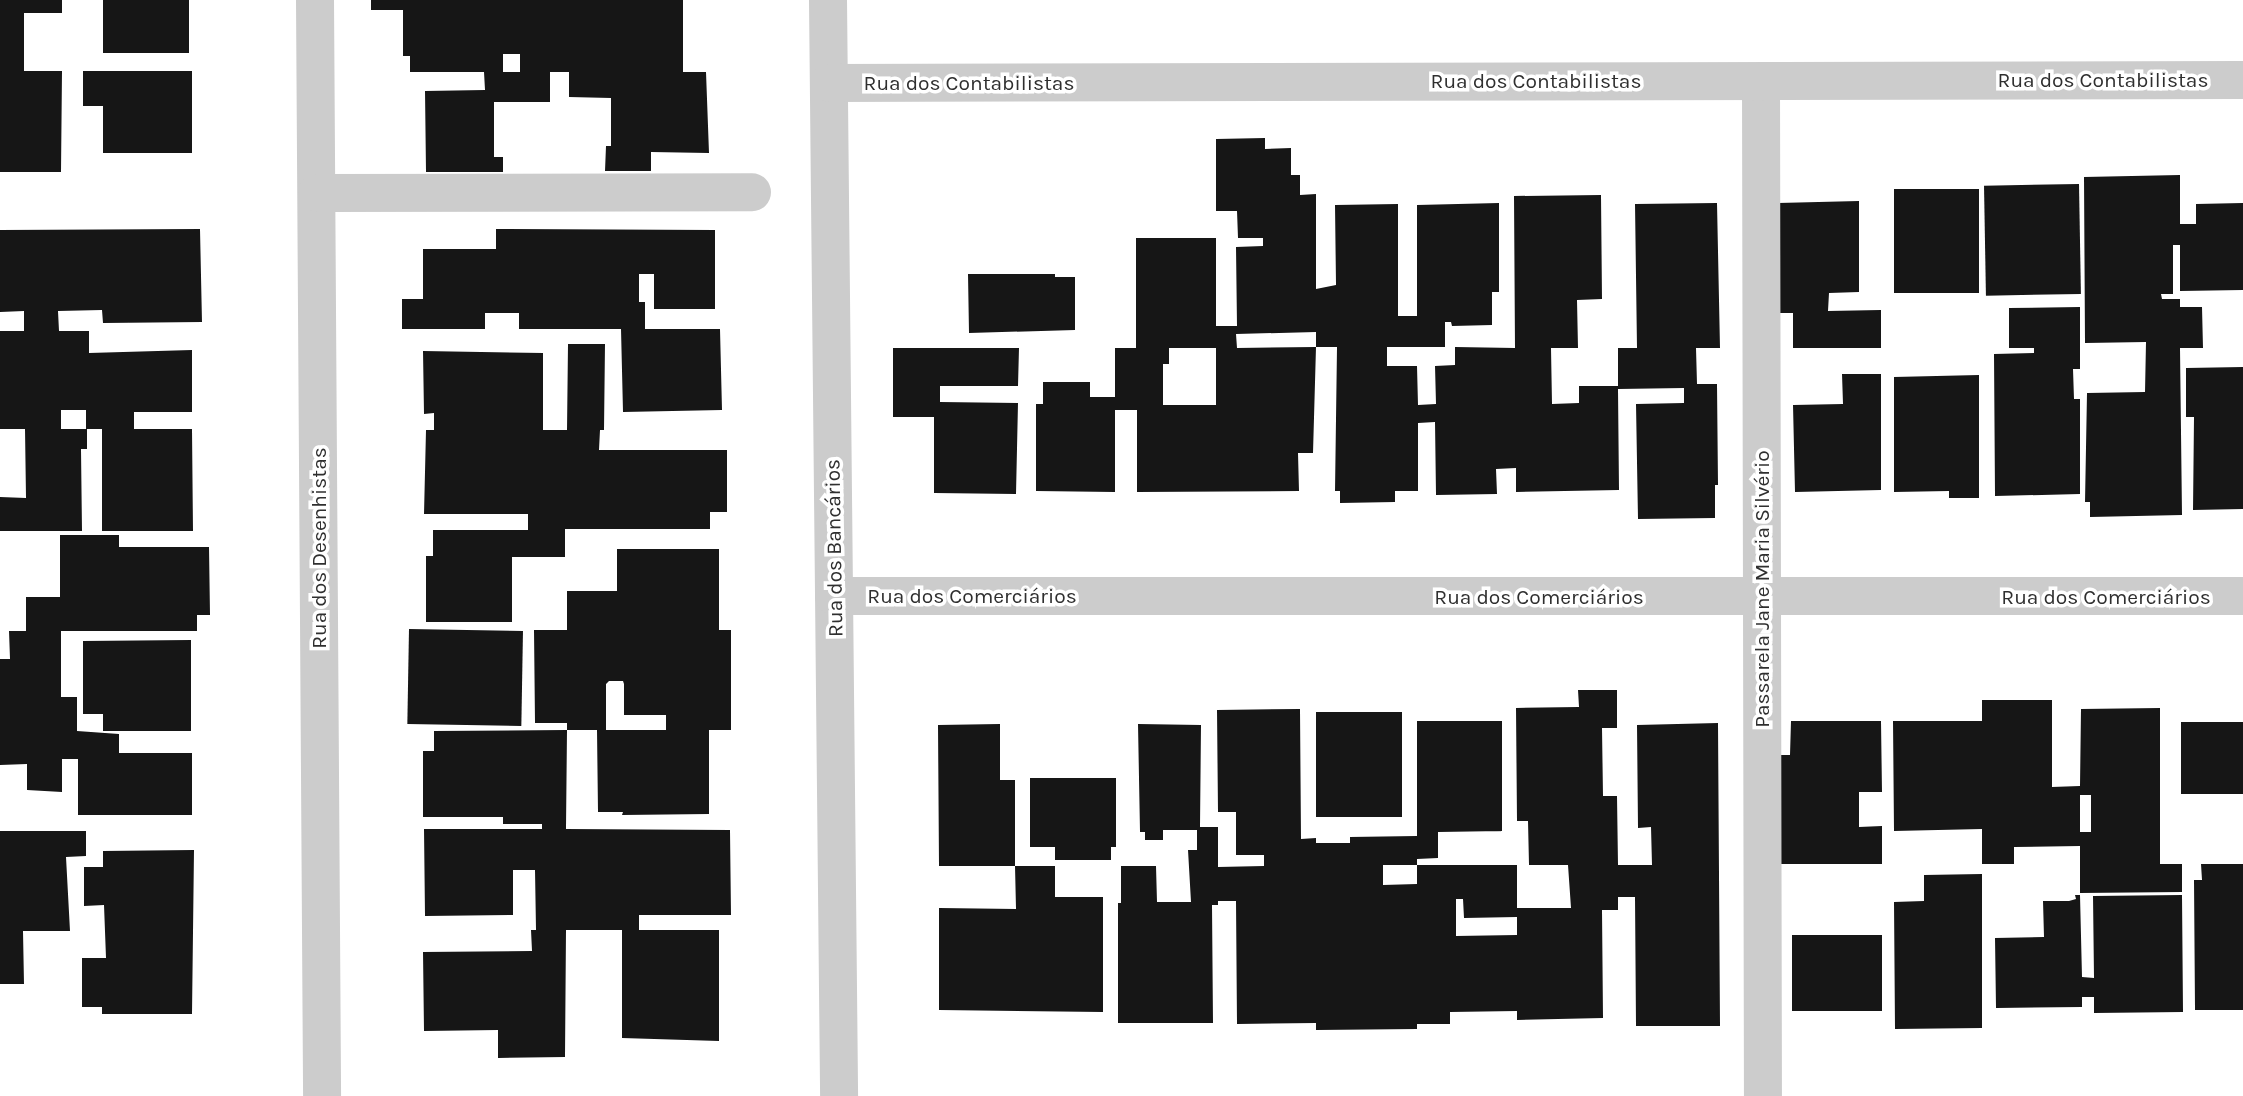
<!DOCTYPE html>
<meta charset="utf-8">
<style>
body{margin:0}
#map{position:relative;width:2243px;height:1096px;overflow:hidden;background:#fff;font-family:Karla,sans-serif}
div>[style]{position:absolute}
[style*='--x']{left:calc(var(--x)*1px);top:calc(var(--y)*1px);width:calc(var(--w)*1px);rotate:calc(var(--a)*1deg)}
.building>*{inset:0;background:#161616;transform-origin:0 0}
.street>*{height:38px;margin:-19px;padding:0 19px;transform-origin:19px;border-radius:19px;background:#ccc}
span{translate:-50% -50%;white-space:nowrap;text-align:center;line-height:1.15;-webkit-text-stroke:7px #fff;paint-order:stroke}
.street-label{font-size:21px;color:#2f2f2f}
</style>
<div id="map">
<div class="building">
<i style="clip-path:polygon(0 0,62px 0,62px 13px,24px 13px,24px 71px,62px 71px,61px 172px,0 172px)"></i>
<i style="left:103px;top:0;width:86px;height:53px"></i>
<i style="clip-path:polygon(evenodd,371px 0,683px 0,683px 72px,706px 72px,709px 153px,651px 152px,651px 171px,605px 171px,606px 146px,611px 146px,611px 98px,569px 97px,569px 72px,550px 72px,550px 102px,494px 102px,494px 157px,503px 157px,503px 172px,426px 172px,425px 91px,485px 90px,484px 72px,410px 72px,410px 56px,403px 56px,403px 10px,371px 10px,371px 0,503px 54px,520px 54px,520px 72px,503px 72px,503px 54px)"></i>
<i style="clip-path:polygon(83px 71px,192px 71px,192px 153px,103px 153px,103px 106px,83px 106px)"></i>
<i style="clip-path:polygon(evenodd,1265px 138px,1265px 149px,1291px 148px,1291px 175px,1300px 175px,1300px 195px,1316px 194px,1316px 289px,1336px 285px,1335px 205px,1398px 204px,1398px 316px,1417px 316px,1417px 205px,1499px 203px,1499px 292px,1492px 292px,1492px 325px,1452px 326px,1451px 322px,1445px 322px,1445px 347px,1387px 347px,1387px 366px,1417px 366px,1418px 405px,1436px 404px,1435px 366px,1455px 365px,1455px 347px,1515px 348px,1514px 196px,1601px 195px,1602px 299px,1577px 300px,1578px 348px,1551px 348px,1552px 404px,1579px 403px,1579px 386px,1618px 386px,1618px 348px,1637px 348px,1635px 204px,1717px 203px,1720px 348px,1696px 348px,1697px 384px,1717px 384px,1718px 485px,1715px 485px,1715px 518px,1638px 519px,1636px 404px,1684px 403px,1684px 388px,1618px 389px,1619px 490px,1516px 492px,1516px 468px,1496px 469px,1497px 494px,1436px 495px,1435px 422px,1418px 423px,1418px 491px,1395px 491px,1395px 502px,1340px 503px,1340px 491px,1335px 491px,1337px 347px,1316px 347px,1313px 453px,1298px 453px,1299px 491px,1137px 492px,1137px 410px,1115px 410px,1115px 492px,1036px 491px,1036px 404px,1043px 404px,1043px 382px,1090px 382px,1090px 397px,1115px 397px,1115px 348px,1136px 348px,1136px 238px,1216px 238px,1216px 326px,1237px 326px,1236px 247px,1263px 246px,1263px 238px,1238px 238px,1237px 211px,1216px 211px,1216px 139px,1265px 138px,1316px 332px,1316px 347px,1237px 348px,1236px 334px,1316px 332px,1265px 138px,1169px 348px,1216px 348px,1216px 405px,1163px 405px,1163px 364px,1169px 364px,1169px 348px)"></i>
<i style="clip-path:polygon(2180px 175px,2180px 224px,2196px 224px,2196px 204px,2243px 203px,2243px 290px,2180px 291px,2180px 245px,2173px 245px,2173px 294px,2161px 294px,2162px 299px,2180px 299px,2180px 307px,2202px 307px,2203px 348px,2180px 348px,2182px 515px,2090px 517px,2090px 502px,2085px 502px,2087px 393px,2145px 392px,2146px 342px,2085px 343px,2084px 177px)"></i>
<i style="left:2079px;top:184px;width:110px;height:95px;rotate:89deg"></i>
<i style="left:1979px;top:189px;width:104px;height:85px;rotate:90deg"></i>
<i style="clip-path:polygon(1859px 201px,1859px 292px,1829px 293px,1828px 311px,1881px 310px,1881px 348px,1793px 348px,1793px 313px,1778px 313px,1778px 203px)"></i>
<i style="clip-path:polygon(evenodd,200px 229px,202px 322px,103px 323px,102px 310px,58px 311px,59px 331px,89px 331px,89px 353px,192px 350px,192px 412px,134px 412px,134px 429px,192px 429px,193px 531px,102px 531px,102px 429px,87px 429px,87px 449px,81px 449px,82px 531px,0 531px,0 497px,26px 498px,25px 429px,0 429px,0 331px,24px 331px,24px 311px,0 312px,0 230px,200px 229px,61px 410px,86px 410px,86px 429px,61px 429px,61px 410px)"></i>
<i style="clip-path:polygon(496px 229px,715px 230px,715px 309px,654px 309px,654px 274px,639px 274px,639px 302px,645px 302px,645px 329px,720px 329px,722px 410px,623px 412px,621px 329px,519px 329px,519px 313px,485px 313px,485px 329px,402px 329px,402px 299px,423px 299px,423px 249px,496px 249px)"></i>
<i style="clip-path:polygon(968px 274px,1055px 274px,1055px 277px,1075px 277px,1075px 330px,969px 333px)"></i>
<i style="clip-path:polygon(2080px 307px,2080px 369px,2073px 369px,2074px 399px,2080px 399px,2080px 494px,1995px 496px,1994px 354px,2034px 353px,2034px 348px,2009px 348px,2009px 308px)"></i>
<i style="clip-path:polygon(568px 344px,605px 344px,604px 430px,600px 430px,599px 450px,727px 450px,727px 512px,710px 512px,710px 529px,565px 529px,565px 557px,512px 557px,512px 622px,426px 622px,426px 556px,433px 556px,433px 530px,528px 530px,528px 514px,424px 514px,426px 430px,434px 430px,434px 413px,424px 414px,423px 351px,543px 353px,543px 430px,567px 430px)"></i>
<i style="clip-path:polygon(893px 348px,1019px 348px,1018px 386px,940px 386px,940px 402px,1018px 403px,1016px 494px,934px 493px,934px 417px,893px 417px)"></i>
<i style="clip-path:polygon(2243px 367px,2243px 509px,2193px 510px,2194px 417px,2186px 417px,2186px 368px)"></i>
<i style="clip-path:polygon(1842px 374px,1881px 374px,1881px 490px,1795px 492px,1793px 405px,1843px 404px)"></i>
<i style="clip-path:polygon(1979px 375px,1979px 498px,1949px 498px,1949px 491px,1894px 492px,1894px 377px)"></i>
<i style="clip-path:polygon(60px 535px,119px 535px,119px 547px,209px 547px,210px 615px,197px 615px,197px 631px,61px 631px,61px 697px,77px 697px,77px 731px,119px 734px,119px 753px,192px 753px,192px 815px,78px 815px,78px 759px,62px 759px,62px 792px,27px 790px,27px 764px,0 765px,0 659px,10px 659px,9px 631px,26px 631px,26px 597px,60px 597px)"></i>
<i style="clip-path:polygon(evenodd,617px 549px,719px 549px,719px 630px,731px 630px,731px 730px,709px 730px,709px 814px,622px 815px,623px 812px,598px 812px,597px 730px,567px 730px,566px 829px,730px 830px,731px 915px,639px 915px,639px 930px,719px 930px,719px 1041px,622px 1038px,622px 930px,566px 930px,565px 1057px,498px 1058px,498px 1030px,424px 1031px,423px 952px,532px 951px,531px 930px,536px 930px,535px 870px,513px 870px,513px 915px,425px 916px,424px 829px,542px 829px,542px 824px,503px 824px,503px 817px,423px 817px,423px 751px,434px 751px,434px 731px,567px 730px,567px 723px,535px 723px,534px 630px,567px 630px,567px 591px,617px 591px,617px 549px,609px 681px,623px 681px,624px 684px,624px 715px,666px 715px,666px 730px,606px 730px,606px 684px,609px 681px)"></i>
<i style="left:409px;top:629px;width:114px;height:95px;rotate:1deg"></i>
<i style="clip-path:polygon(191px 640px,191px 731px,103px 731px,103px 714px,83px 714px,83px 641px)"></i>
<i style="clip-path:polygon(evenodd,1578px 690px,1617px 690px,1617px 728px,1602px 728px,1603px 796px,1617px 796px,1618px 865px,1652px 865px,1651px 827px,1638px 828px,1637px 725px,1718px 723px,1720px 1026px,1636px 1026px,1635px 897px,1618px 897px,1618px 910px,1602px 910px,1603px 1018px,1517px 1020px,1517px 1011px,1450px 1012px,1450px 1024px,1417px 1024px,1417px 1029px,1316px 1030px,1316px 1023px,1237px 1024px,1236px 901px,1218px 901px,1218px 905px,1212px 905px,1213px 1023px,1118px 1023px,1118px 903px,1121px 903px,1121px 866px,1156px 866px,1157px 902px,1191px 902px,1188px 850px,1197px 850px,1197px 830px,1163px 830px,1163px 840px,1145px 840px,1145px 832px,1140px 832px,1138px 724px,1201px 725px,1200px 827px,1218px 827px,1218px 867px,1264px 866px,1264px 855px,1236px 855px,1236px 812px,1218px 812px,1217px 710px,1300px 709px,1301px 839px,1316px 838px,1316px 843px,1350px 843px,1350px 837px,1417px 836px,1417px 721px,1502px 721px,1502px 831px,1438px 832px,1438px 858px,1417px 859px,1417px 865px,1517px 865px,1517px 908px,1571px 908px,1568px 865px,1529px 865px,1528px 821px,1517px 821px,1516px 708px,1579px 707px,1578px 690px,1383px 865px,1417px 865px,1417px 884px,1383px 885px,1383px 865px,1578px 690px,1456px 899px,1463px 899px,1464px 918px,1517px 917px,1517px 935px,1456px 936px,1456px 899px)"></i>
<i style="clip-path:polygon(evenodd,1982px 700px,2052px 700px,2052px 787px,2080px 786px,2081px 709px,2160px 708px,2160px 864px,2182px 864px,2182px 892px,2080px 893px,2080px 846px,2014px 847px,2014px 864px,1982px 864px,1982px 829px,1894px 831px,1893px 721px,1982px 721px,1982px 700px,2080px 795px,2091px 795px,2091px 832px,2080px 832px,2080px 795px)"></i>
<i style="left:1402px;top:712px;width:105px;height:86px;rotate:90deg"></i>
<i style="clip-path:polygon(1791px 721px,1881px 721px,1882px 792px,1859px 792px,1859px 827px,1882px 826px,1882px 864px,1780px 864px,1780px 755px,1790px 755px)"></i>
<i style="left:2181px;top:722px;width:62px;height:72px"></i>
<i style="clip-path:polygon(1000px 724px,1000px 780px,1015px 780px,1015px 866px,939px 866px,938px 725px)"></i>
<i style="clip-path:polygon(1030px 778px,1116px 778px,1116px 847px,1111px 847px,1111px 860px,1055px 860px,1055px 847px,1030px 847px)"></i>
<i style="clip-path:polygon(0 831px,86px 831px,86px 856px,66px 857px,70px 931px,23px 931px,24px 984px,0 984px)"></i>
<i style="clip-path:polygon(194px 850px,192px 1014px,102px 1014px,102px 1007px,82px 1007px,82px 958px,106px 958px,104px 905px,84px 906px,84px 867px,103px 867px,103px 851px)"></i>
<i style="clip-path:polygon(2201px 864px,2243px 864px,2243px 1010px,2195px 1010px,2194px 880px,2202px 880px)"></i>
<i style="clip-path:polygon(1015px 866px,1055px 866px,1055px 897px,1103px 897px,1103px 1012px,939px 1010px,939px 908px,1016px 909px)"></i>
<i style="clip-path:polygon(1982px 874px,1982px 1028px,1895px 1029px,1894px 902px,1924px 901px,1924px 875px)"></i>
<i style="clip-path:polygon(2075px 895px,2080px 895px,2082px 977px,2094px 978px,2093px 896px,2182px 895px,2183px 1012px,2094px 1013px,2094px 997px,2082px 997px,2082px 1007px,1996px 1008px,1995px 938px,2044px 937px,2043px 901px,2069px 901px,2076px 899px)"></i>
<i style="left:1882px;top:935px;width:76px;height:90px;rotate:90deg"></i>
</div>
<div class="street">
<i style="--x:315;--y:0;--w:1096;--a:89.63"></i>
<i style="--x:828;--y:0;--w:1096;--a:89.42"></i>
<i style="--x:1761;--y:81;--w:1015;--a:89.89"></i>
<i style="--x:829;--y:83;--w:1414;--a:-0.12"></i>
<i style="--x:317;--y:193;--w:435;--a:-0.1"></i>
<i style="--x:834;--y:596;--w:1409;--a:0"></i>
</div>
<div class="street-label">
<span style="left:2103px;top:80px">Rua dos Contabilistas</span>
<span style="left:1536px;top:81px">Rua dos Contabilistas</span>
<span style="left:969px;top:83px">Rua dos Contabilistas</span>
<span style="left:319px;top:548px;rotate:-90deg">Rua dos Desenhistas</span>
<span style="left:834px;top:548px;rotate:-91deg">Rua dos Bancários</span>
<span style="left:1762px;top:589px;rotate:-90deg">Passarela Jane Maria Silvério</span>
<span style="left:972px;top:596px">Rua dos Comerciários</span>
<span style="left:1539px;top:597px">Rua dos Comerciários</span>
<span style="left:2106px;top:597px">Rua dos Comerciários</span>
</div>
</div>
